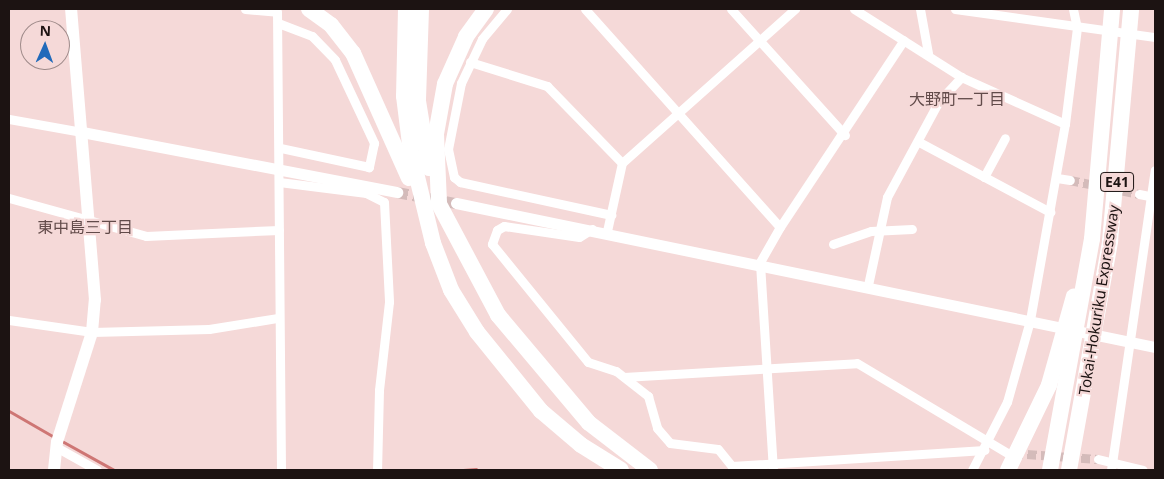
<!DOCTYPE html>
<meta charset="utf-8">
<style>
body{margin:0}
#map{position:relative;width:1164px;height:479px;overflow:hidden;background:#f5d9d8;font-family:"Noto Sans","Noto Sans JP",sans-serif}
div>[style]{position:absolute}
[style*='--x']{left:calc(var(--x)*1px);top:calc(var(--y)*1px);width:calc(var(--w)*1px);rotate:calc(var(--a)*1deg)}
.stream>*{height:3px;margin:-1.5px;padding:0 1.5px;transform-origin:1.5px;border-radius:1.5px;background:#ce7674}
.minor-tunnel>*{height:9px;margin-top:-4.5px;transform-origin:0;background:repeating-linear-gradient(90deg,#d4bbba 0 9px,transparent 0 13.5px)}
.tertiary-tunnel>*{height:11px;margin-top:-5.5px;transform-origin:0;background:repeating-linear-gradient(90deg,#d4bbba 0 11px,transparent 0 16.5px)}
.minor>*{height:9px;margin:-4.5px;padding:0 4.5px;transform-origin:4.5px;border-radius:4.5px;background:#fff}
.tertiary>*{height:11px;margin:-5.5px;padding:0 5.5px;transform-origin:5.5px;border-radius:5.5px;background:#fff}
.secondary>*{height:12px;margin:-6px;padding:0 6px;transform-origin:6px;border-radius:6px;background:#fff}
.motorway>*{height:16px;margin:-8px;padding:0 8px;transform-origin:8px;border-radius:8px;background:#fff}
span{translate:-50% -50%;white-space:nowrap;text-align:center;line-height:1.15;-webkit-text-stroke:4.5px #f5d9d8;paint-order:stroke}
.shield-label span{padding:1px 4px;background:#f5d9d8;border:1px solid;border-radius:4px;-webkit-text-stroke-width:0}
.shield-label{font-size:14px;color:#1c1312;font-weight:700}
.street-label{font-size:15px;color:#1c1312}
.neighbourhood-label{font-size:16px;color:#624b4a}
.frame{position:absolute;inset:0;border:10px solid #1c1312;pointer-events:none}
.north{position:absolute;left:20px;top:20px;width:50px;height:50px;box-sizing:border-box;background:#f5d9d8;border:1px solid #9e8a89;border-radius:50%;rotate:2deg;font-size:14px;font-weight:700;line-height:20px;text-align:center;color:#1c1312}
.north::after{content:'';display:block;margin:auto;width:18px;height:22px;background:#216aba;clip-path:polygon(50% 0,100% 100%,50% 72%,0 100%)}
</style>
<div id="map">
<div class="stream">
<i style="--x:9;--y:411;--w:52;--a:30"></i>
<i style="--x:60;--y:440;--w:62;--a:29.1"></i>
<i style="--x:463;--y:470;--w:13;--a:-4"></i>
</div>
<div class="minor-tunnel">
<i style="--x:1070;--y:180;--w:70;--a:11.5"></i>
<i style="--x:1014;--y:453;--w:84;--a:4.1"></i>
</div>
<div class="tertiary-tunnel">
<i style="--x:397;--y:192;--w:60;--a:10.6"></i>
</div>
<div class="minor">
<i style="--x:245;--y:9;--w:32;--a:5"></i>
<i style="--x:277;--y:12;--w:458;--a:89.5"></i>
<i style="--x:507;--y:9;--w:39;--a:130"></i>
<i style="--x:482;--y:39;--w:49;--a:115.5"></i>
<i style="--x:461;--y:83;--w:67;--a:101.1"></i>
<i style="--x:448;--y:149;--w:29;--a:78"></i>
<i style="--x:454;--y:177;--w:8;--a:40"></i>
<i style="--x:460;--y:182;--w:155;--a:12.3"></i>
<i style="--x:585;--y:9;--w:292;--a:48.2"></i>
<i style="--x:780;--y:227;--w:224;--a:-56.5"></i>
<i style="--x:731;--y:9;--w:170;--a:47.9"></i>
<i style="--x:854;--y:9;--w:127;--a:32.4"></i>
<i style="--x:961;--y:77;--w:114;--a:24.3"></i>
<i style="--x:920;--y:9;--w:45;--a:79.7"></i>
<i style="--x:955;--y:9;--w:202;--a:8"></i>
<i style="--x:278;--y:23;--w:36;--a:21"></i>
<i style="--x:312;--y:36;--w:33;--a:46"></i>
<i style="--x:335;--y:60;--w:92;--a:64.8"></i>
<i style="--x:374;--y:143;--w:25;--a:102"></i>
<i style="--x:369;--y:167;--w:91;--a:-167.9"></i>
<i style="--x:470;--y:62;--w:81;--a:17.3"></i>
<i style="--x:547;--y:86;--w:107;--a:45.8"></i>
<i style="--x:9;--y:119;--w:74;--a:10.1"></i>
<i style="--x:919;--y:142;--w:149;--a:28.1"></i>
<i style="--x:984;--y:177;--w:44;--a:-61.7"></i>
<i style="--x:1057;--y:178;--w:13;--a:9"></i>
<i style="--x:279;--y:182;--w:88;--a:7.2"></i>
<i style="--x:366;--y:193;--w:20;--a:27"></i>
<i style="--x:384;--y:202;--w:100;--a:87.1"></i>
<i style="--x:389;--y:302;--w:89;--a:96.5"></i>
<i style="--x:379;--y:390;--w:80;--a:91.4"></i>
<i style="--x:1139;--y:194;--w:16;--a:11"></i>
<i style="--x:9;--y:198;--w:142;--a:15.5"></i>
<i style="--x:146;--y:236;--w:133;--a:-2.6"></i>
<i style="--x:592;--y:229;--w:15;--a:148"></i>
<i style="--x:579;--y:237;--w:76;--a:-171.7"></i>
<i style="--x:504;--y:226;--w:8;--a:150"></i>
<i style="--x:497;--y:230;--w:15;--a:110"></i>
<i style="--x:492;--y:244;--w:152;--a:50.9"></i>
<i style="--x:588;--y:362;--w:29;--a:18"></i>
<i style="--x:616;--y:371;--w:41;--a:38"></i>
<i style="--x:648;--y:396;--w:33;--a:74"></i>
<i style="--x:657;--y:428;--w:20;--a:49"></i>
<i style="--x:670;--y:443;--w:48;--a:7.1"></i>
<i style="--x:718;--y:449;--w:22;--a:51"></i>
<i style="--x:732;--y:466;--w:253;--a:-3.6"></i>
<i style="--x:607;--y:231;--w:70;--a:-77.6"></i>
<i style="--x:622;--y:163;--w:232;--a:-41.7"></i>
<i style="--x:833;--y:244;--w:40;--a:-18.9"></i>
<i style="--x:871;--y:231;--w:41;--a:-2.8"></i>
<i style="--x:868;--y:285;--w:90;--a:-77.8"></i>
<i style="--x:887;--y:197;--w:109;--a:-61.6"></i>
<i style="--x:939;--y:101;--w:33;--a:-47"></i>
<i style="--x:9;--y:320;--w:84;--a:8.2"></i>
<i style="--x:92;--y:332;--w:117;--a:-1.5"></i>
<i style="--x:209;--y:329;--w:70;--a:-9.1"></i>
<i style="--x:624;--y:377;--w:233;--a:-3.4"></i>
<i style="--x:857;--y:363;--w:174;--a:30.9"></i>
<i style="--x:56;--y:447;--w:47;--a:29.3"></i>
<i style="--x:1098;--y:459;--w:46;--a:13.7"></i>
<i style="--x:773;--y:470;--w:208;--a:-93.6"></i>
<i style="--x:760;--y:262;--w:40;--a:-60.3"></i>
<i style="--x:972;--y:470;--w:76;--a:-62.8"></i>
<i style="--x:1007;--y:402;--w:85;--a:-74.3"></i>
<i style="--x:1030;--y:320;--w:199;--a:-79.9"></i>
<i style="--x:1065;--y:124;--w:97;--a:-82.9"></i>
<i style="--x:1077;--y:28;--w:19;--a:-102"></i>
<i style="--x:1111;--y:470;--w:303;--a:-81.7"></i>
</div>
<div class="tertiary">
<i style="--x:82;--y:132;--w:321;--a:10.8"></i>
<i style="--x:456;--y:203;--w:714;--a:11.64"></i>
</div>
<div class="secondary">
<i style="--x:54;--y:470;--w:28;--a:-84"></i>
<i style="--x:57;--y:442;--w:115;--a:-72.3"></i>
<i style="--x:92;--y:332;--w:32;--a:-85"></i>
<i style="--x:95;--y:300;--w:292;--a:-94.7"></i>
</div>
<div class="motorway">
<i style="--x:309;--y:9;--w:27;--a:36"></i>
<i style="--x:331;--y:25;--w:36;--a:52"></i>
<i style="--x:353;--y:53;--w:137;--a:65.9"></i>
<i style="--x:406;--y:9;--w:87;--a:91.3"></i>
<i style="--x:404;--y:96;--w:56;--a:82.9"></i>
<i style="--x:411;--y:152;--w:94;--a:76.4"></i>
<i style="--x:433;--y:243;--w:50;--a:69"></i>
<i style="--x:451;--y:290;--w:49;--a:58.2"></i>
<i style="--x:477;--y:332;--w:102;--a:51"></i>
<i style="--x:541;--y:411;--w:52;--a:40.4"></i>
<i style="--x:581;--y:445;--w:47;--a:32"></i>
<i style="--x:421;--y:9;--w:92;--a:91.9"></i>
<i style="--x:418;--y:101;--w:68;--a:80.7"></i>
<i style="--x:486;--y:9;--w:34;--a:126"></i>
<i style="--x:466;--y:37;--w:51;--a:114.1"></i>
<i style="--x:445;--y:84;--w:51;--a:100.2"></i>
<i style="--x:436;--y:134;--w:70;--a:87.5"></i>
<i style="--x:439;--y:204;--w:126;--a:62"></i>
<i style="--x:498;--y:315;--w:141;--a:49.9"></i>
<i style="--x:589;--y:423;--w:77;--a:37.6"></i>
<i style="--x:1008;--y:470;--w:94;--a:-64.2"></i>
<i style="--x:1049;--y:385;--w:92;--a:-74.3"></i>
<i style="--x:1050;--y:470;--w:235;--a:-79.7"></i>
<i style="--x:1092;--y:239;--w:231;--a:-85"></i>
<i style="--x:1069;--y:470;--w:233;--a:-79.8"></i>
<i style="--x:1110;--y:241;--w:233;--a:-84.8"></i>
</div>
<div class="shield-label">
<span style="left:1117px;top:182px">E41</span>
</div>
<div class="street-label">
<span style="left:1099px;top:300px;rotate:-81deg">Tokai-Hokuriku Expressway</span>
</div>
<div class="neighbourhood-label">
<span style="left:957px;top:99px">大野町一丁目</span>
<span style="left:85px;top:227px">東中島三丁目</span>
</div>
<div class="frame"></div>
<div class="north">N</div>
</div>
